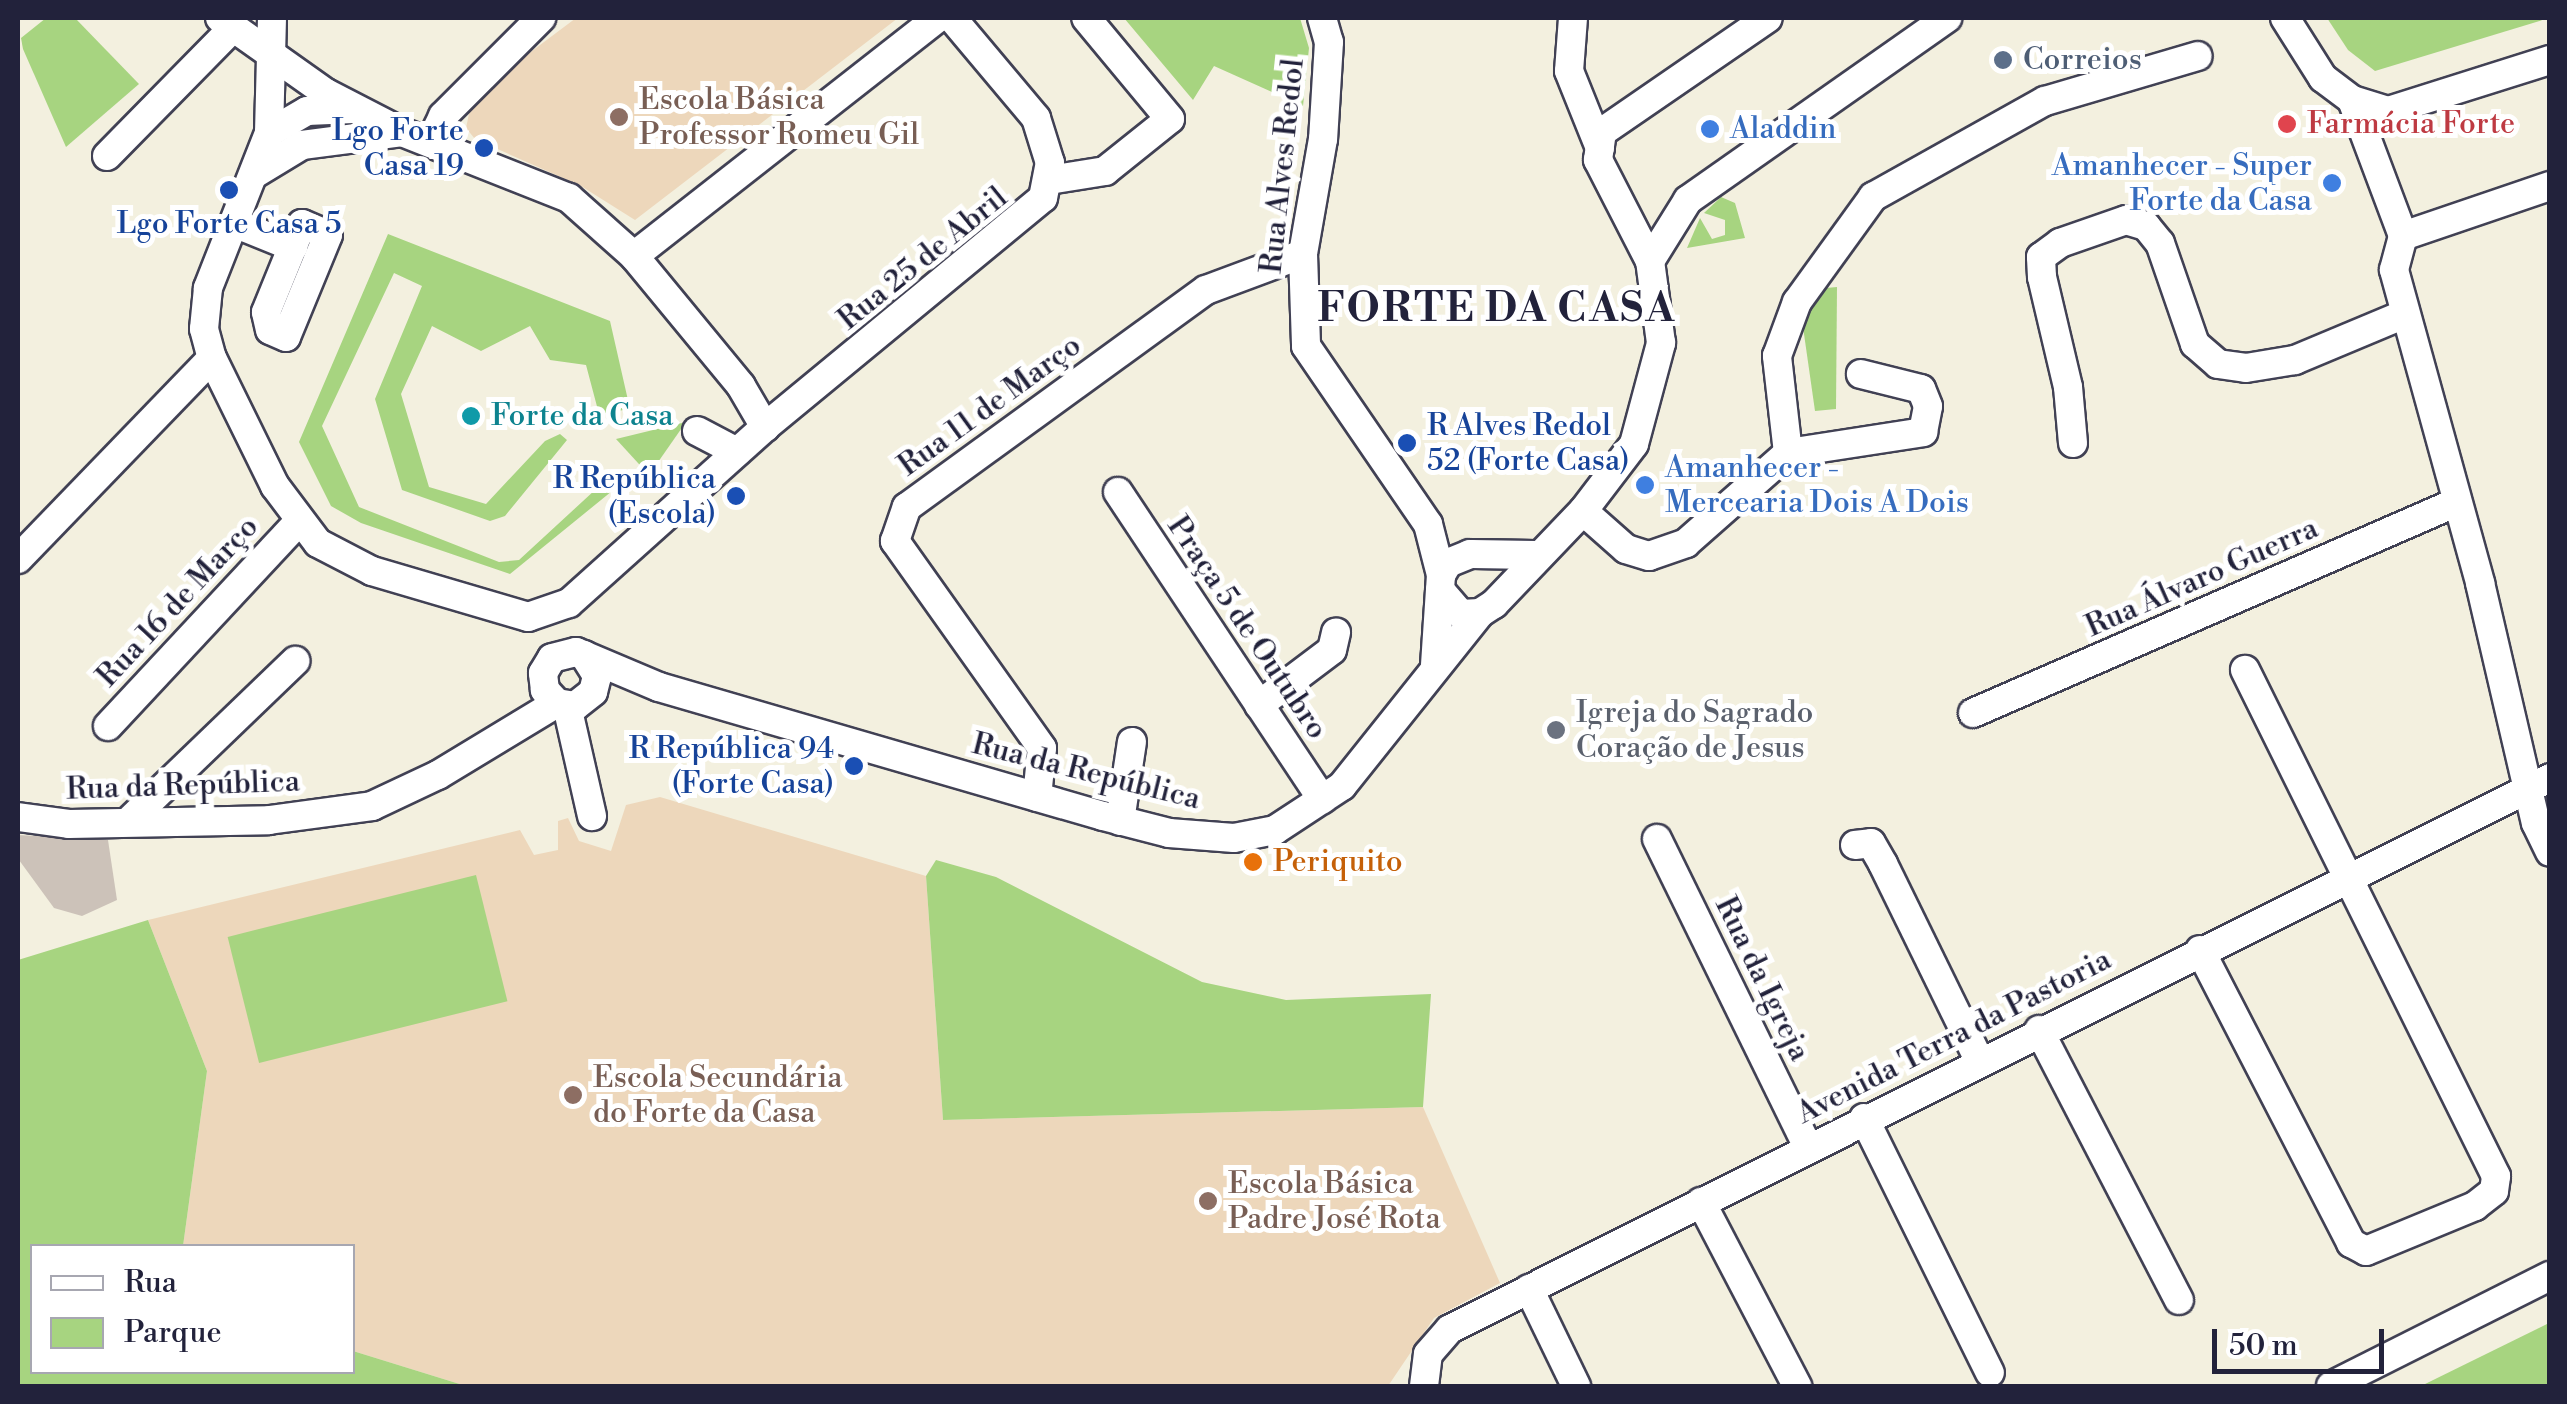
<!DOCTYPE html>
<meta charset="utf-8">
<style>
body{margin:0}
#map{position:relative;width:2567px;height:1404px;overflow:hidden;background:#f3f0df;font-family:"Libre Bodoni",serif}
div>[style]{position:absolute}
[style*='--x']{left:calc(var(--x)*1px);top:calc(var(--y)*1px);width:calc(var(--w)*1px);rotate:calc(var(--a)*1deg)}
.built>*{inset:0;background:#edd7bb}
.industrial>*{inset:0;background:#ccc2b9}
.green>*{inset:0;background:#a7d480;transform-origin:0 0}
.roads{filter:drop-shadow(2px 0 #414154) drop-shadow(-2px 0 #414154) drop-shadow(0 2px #414154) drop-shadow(0 -2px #414154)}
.minor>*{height:28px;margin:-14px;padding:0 14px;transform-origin:14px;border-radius:14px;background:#fff}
.dots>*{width:28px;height:28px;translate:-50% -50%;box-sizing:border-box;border:5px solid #fff;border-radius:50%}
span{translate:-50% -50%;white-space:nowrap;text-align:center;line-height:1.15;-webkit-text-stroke:10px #fff;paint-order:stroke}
.service-label{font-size:30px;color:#4e5e75}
.left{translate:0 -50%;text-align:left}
.education-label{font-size:30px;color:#785e54}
.health-label{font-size:30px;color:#be3a42}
.shop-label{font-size:30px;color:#366cbe}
.right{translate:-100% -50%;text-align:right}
.transit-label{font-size:30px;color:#164399}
.street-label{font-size:30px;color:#22223b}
.culture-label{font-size:30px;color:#0d838f}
.worship-label{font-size:30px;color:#5b616d}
.food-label{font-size:30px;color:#c56008}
.district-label{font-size:40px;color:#22223b;font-weight:700;letter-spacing:2.5px}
.frame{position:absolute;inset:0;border:20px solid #22223b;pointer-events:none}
.legend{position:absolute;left:30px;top:1244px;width:325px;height:130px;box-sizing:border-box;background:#fff;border:2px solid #a7a7b1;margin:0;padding:12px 18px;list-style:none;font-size:30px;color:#22223b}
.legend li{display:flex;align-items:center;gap:20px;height:50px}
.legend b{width:50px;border:2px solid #a7a7b1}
.scale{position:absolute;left:2212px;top:1329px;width:172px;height:45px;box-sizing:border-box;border:5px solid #22223b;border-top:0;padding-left:12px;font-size:30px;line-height:35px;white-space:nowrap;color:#22223b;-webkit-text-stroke:8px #fff;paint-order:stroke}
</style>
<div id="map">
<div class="built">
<i style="clip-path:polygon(576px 18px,898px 18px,635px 220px,581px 186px,475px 139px,466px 128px,470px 109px,512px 66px)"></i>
<i style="clip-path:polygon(660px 797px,926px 876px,943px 1120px,1423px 1107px,1500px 1283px,1434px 1318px,1388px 1386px,466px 1386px,353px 1351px,352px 1246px,183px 1246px,207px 1071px,148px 920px,520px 830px,534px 855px,558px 850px,558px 821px,568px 818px,579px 841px,611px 851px,626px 805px)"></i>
</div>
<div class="industrial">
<i style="clip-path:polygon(18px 835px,108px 840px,117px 900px,82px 916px,54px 908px,19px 860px)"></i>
</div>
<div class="green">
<i style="clip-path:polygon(46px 18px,75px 18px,139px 84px,66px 147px,23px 49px,21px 38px)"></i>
<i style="clip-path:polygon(1124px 18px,1300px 18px,1309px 48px,1303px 106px,1214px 66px,1193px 100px)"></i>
<i style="clip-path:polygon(2327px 18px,2549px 18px,2375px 71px,2348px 50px)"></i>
<i style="clip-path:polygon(1721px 197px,1735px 203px,1745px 238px,1687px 248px,1700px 218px,1712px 239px,1725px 235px,1725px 220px,1704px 213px)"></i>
<i style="clip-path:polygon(388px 234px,610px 321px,630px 409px,599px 414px,586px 365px,550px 360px,530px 326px,481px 351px,432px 326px,401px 394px,429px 487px,486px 504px,545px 441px,560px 434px,567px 440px,505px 516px,490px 521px,402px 490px,375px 399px,422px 286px,394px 273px,322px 426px,359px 507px,499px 562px,519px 560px,608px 478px,617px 487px,510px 574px,361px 523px,331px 506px,299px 442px)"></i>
<i style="clip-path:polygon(1837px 287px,1836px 409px,1815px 411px,1803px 327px,1815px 289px)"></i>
<i style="clip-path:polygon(686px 422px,649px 475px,616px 439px)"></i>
<i style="clip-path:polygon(936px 860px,996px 877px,1202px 982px,1286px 1000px,1431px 994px,1423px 1107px,943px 1120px,926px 876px)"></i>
<i style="left:476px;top:875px;width:130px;height:256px;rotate:76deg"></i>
<i style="clip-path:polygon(148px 920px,207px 1071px,183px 1246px,32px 1246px,32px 1372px,352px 1372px,353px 1351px,466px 1386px,18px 1386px,18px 960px)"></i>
<i style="clip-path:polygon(2549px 1323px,2549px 1386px,2421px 1386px)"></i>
</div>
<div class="roads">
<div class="minor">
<i style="--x:220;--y:18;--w:130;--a:35.3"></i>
<i style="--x:326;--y:93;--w:85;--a:27.2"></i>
<i style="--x:272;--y:18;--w:115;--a:91.5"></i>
<i style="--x:269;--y:133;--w:167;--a:111.5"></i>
<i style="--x:208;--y:288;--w:41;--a:95.6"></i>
<i style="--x:204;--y:329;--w:30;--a:75"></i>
<i style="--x:212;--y:358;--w:143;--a:63.8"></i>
<i style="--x:275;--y:486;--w:71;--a:53"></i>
<i style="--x:318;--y:543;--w:61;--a:27.4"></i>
<i style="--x:372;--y:571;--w:163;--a:16.4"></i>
<i style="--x:528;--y:617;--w:43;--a:-18.9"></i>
<i style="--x:569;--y:603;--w:263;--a:-41.9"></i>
<i style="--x:765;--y:427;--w:360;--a:-39.5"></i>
<i style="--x:1043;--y:198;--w:36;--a:-79"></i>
<i style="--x:1050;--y:163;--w:47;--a:-107.3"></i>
<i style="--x:1036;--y:118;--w:131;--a:-130"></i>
<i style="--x:1322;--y:18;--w:25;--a:74"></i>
<i style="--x:1329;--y:42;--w:97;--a:93.5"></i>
<i style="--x:1323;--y:139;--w:117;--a:99.9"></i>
<i style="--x:1303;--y:254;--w:92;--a:88.1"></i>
<i style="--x:1306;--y:346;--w:216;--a:55.6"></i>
<i style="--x:1428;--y:524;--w:53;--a:75.7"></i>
<i style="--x:1573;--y:18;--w:53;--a:94.3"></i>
<i style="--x:1569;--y:71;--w:83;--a:68.1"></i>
<i style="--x:2285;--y:18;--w:71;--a:57.7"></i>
<i style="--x:2323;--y:78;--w:36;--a:37"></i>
<i style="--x:2352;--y:100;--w:38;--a:17"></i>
<i style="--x:2388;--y:111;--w:170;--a:-17.5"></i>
<i style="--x:2352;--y:100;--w:145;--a:69.4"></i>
<i style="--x:2403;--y:236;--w:35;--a:105"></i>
<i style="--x:2394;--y:270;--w:325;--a:74.6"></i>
<i style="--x:2480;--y:583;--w:246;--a:76.9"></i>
<i style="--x:2536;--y:823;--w:32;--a:64"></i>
<i style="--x:269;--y:133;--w:44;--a:-30.1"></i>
<i style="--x:307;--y:111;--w:46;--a:-2.5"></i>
<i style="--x:431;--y:141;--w:28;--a:-64"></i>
<i style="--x:443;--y:116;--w:139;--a:-45"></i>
<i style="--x:107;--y:156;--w:178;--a:-45.5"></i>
<i style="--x:256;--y:173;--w:54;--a:-31.3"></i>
<i style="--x:302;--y:145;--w:101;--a:-7.4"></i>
<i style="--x:402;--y:132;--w:180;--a:21.6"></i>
<i style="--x:569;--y:198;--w:87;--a:41.7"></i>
<i style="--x:634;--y:256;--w:168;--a:50.5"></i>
<i style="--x:741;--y:386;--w:48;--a:59.7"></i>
<i style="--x:1049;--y:180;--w:57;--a:-9.1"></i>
<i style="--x:1105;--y:171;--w:83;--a:-38.7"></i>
<i style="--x:1170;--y:119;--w:131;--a:-129.7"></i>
<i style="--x:234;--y:223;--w:64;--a:22.1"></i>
<i style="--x:302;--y:224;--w:28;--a:23"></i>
<i style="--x:328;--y:235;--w:110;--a:112.4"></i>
<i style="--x:286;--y:337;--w:17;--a:-156"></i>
<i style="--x:270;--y:330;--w:18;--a:-103"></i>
<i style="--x:266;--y:312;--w:95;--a:-67.8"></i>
<i style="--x:2403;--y:236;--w:155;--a:-18.8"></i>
<i style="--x:634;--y:256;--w:386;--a:-38.1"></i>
<i style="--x:1650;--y:261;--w:114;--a:-117.2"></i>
<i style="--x:1598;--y:160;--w:28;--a:-82"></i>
<i style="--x:1602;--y:132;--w:201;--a:-34.5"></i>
<i style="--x:697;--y:431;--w:45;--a:27.7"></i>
<i style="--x:2073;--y:443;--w:56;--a:-95.1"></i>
<i style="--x:2068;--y:387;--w:113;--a:-103.3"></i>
<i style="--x:2042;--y:277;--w:20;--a:-93"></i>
<i style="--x:2041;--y:257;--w:24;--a:-36"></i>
<i style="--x:2060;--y:243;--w:70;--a:-19.2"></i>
<i style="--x:2126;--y:220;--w:21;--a:17"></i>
<i style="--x:2146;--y:226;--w:22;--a:51"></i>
<i style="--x:2160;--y:243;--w:107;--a:70.9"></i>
<i style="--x:2195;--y:344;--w:30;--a:41"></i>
<i style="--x:2218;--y:364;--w:28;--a:8"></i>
<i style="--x:2246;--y:368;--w:50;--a:-9.3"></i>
<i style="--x:2295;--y:360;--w:119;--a:-22.7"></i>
<i style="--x:1788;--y:453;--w:137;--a:-8.8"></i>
<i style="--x:1923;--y:432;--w:26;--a:-79"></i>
<i style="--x:1928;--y:406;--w:18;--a:-112"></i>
<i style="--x:1921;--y:389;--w:62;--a:-166"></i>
<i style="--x:1118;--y:492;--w:369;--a:56.4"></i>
<i style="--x:1583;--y:511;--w:57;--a:41.5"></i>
<i style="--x:1626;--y:549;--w:24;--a:17"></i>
<i style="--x:1649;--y:556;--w:39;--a:-19"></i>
<i style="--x:1686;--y:543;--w:136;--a:-41.4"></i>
<i style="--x:1788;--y:453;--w:98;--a:-96.5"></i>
<i style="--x:1777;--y:356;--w:58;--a:-69.7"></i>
<i style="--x:1797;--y:302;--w:130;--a:-54.1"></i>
<i style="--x:1873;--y:197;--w:197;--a:-29.2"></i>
<i style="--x:2045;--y:101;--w:159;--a:-16.4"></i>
<i style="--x:18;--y:559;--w:279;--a:-46"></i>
<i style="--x:1440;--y:590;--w:32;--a:49"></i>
<i style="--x:1461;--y:614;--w:19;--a:-3"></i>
<i style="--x:1480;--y:613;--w:17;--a:-33"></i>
<i style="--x:1494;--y:604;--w:129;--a:-46.3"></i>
<i style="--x:1583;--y:511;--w:84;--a:-52.7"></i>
<i style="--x:1634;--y:444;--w:105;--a:-75"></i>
<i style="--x:1661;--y:343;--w:83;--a:-97.6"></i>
<i style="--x:1650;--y:261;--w:72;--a:-58.1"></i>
<i style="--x:1688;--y:200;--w:317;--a:-35.1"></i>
<i style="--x:584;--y:655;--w:25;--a:58"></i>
<i style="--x:597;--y:676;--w:16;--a:104"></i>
<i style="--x:593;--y:692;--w:23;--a:142"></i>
<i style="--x:575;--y:706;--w:18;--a:-171"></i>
<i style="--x:557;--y:703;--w:18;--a:-133"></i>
<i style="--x:545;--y:690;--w:17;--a:-97"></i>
<i style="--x:543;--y:673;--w:17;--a:-59"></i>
<i style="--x:552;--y:658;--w:25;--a:-14"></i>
<i style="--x:576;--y:652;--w:90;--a:22.9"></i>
<i style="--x:659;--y:687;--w:462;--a:16.2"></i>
<i style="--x:1103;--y:816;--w:68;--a:14.4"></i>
<i style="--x:1169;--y:833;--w:65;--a:4.4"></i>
<i style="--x:1234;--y:838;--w:42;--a:-11"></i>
<i style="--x:1275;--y:830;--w:80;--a:-33.3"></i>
<i style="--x:1342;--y:786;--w:221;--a:-51.4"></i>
<i style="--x:1435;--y:665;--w:90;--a:-86.2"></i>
<i style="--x:1441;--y:575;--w:14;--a:-60"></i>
<i style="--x:1448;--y:563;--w:24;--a:-22"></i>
<i style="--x:1470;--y:554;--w:67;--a:0.9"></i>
<i style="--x:1259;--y:705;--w:91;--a:-37"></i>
<i style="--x:1332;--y:650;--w:18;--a:-77"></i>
<i style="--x:567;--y:706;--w:113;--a:77.2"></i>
<i style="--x:1973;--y:713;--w:528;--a:-23.55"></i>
<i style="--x:108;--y:726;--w:277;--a:-47"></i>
<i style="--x:1037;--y:797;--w:49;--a:-84.2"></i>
<i style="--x:1042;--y:748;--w:254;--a:-125.4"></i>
<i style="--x:895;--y:541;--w:36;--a:-71"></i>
<i style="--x:907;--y:507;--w:369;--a:-36"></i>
<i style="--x:1206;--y:290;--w:103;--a:-20.4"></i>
<i style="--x:18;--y:817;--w:51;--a:7.8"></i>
<i style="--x:69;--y:824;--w:200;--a:-1.1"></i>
<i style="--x:269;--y:820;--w:104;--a:-7.7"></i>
<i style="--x:372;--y:806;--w:73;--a:-25.2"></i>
<i style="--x:438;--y:775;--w:139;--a:-31.2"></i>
<i style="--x:129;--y:821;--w:231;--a:-43.9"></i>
<i style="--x:1120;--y:821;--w:80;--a:-81.4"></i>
<i style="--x:1657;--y:839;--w:343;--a:63.9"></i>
<i style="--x:1855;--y:845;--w:16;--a:-7"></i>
<i style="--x:1871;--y:843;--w:24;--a:60"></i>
<i style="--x:1883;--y:864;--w:218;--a:63.9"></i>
<i style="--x:2200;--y:950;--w:330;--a:62.7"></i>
<i style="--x:2351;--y:1243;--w:17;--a:28"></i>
<i style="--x:2366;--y:1251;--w:118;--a:-22.4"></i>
<i style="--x:2475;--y:1206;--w:24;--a:-38"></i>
<i style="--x:2494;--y:1191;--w:15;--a:-82"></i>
<i style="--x:2496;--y:1176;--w:565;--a:-116.38"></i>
<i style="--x:2039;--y:1030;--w:304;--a:62.6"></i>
<i style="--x:1864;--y:1118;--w:284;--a:63.7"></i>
<i style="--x:1701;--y:1202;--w:208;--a:62.4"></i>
<i style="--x:1529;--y:1289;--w:108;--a:64.1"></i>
<i style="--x:1424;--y:1386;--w:32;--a:-83"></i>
<i style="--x:1428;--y:1354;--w:33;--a:-49"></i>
<i style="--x:1450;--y:1329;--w:1230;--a:-26.61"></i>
<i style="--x:2331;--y:1386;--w:245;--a:-26.7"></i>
</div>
</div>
<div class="dots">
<i style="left:2003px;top:60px;background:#5c6f8a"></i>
<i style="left:619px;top:117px;background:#8d6e63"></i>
<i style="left:2287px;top:124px;background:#e0444e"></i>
<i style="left:1710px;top:129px;background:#3f7fe0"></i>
<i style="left:484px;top:148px;background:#1a4fb4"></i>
<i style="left:2332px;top:183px;background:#3f7fe0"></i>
<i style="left:229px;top:190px;background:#1a4fb4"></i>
<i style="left:471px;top:416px;background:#0f9aa8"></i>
<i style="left:1407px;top:443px;background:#1a4fb4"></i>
<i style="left:1645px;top:485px;background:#3f7fe0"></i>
<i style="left:736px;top:496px;background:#1a4fb4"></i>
<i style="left:1556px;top:730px;background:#6b7280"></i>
<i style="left:854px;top:766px;background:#1a4fb4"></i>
<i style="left:1253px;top:862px;background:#e8710a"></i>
<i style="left:573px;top:1095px;background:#8d6e63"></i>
<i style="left:1208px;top:1201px;background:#8d6e63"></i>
</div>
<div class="service-label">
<span class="left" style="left:2023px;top:60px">Correios</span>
</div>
<div class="education-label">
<span class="left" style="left:639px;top:117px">Escola Básica<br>Professor Romeu Gil</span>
<span class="left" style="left:593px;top:1095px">Escola Secundária<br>do Forte da Casa</span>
<span class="left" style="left:1228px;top:1201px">Escola Básica<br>Padre José Rota</span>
</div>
<div class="health-label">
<span class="left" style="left:2307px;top:124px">Farmácia Forte</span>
</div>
<div class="shop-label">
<span class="left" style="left:1730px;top:129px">Aladdin</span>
<span class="right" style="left:2312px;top:183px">Amanhecer - Super<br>Forte da Casa</span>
<span class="left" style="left:1665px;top:485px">Amanhecer -<br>Mercearia Dois A Dois</span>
</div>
<div class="transit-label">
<span class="right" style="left:464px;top:148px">Lgo Forte<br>Casa 19</span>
<span style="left:229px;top:224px">Lgo Forte Casa 5</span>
<span class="left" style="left:1427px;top:443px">R Alves Redol<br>52 (Forte Casa)</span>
<span class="right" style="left:716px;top:496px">R República<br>(Escola)</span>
<span class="right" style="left:834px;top:766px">R República 94<br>(Forte Casa)</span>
</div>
<div class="street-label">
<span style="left:1283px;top:166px;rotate:-84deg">Rua Alves Redol</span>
<span style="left:923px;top:259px;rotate:-39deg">Rua 25 de Abril</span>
<span style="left:990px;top:406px;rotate:-36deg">Rua 11 de Março</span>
<span style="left:2202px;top:578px;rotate:-24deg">Rua Álvaro Guerra</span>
<span style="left:178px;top:602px;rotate:-47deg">Rua 16 de Março</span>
<span style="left:1247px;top:628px;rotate:56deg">Praça 5 de Outubro</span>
<span style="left:1086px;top:772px;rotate:14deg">Rua da República</span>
<span style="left:183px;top:786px;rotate:-2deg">Rua da República</span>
<span style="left:1762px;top:979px;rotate:64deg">Rua da Igreja</span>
<span style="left:1954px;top:1037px;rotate:-27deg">Avenida Terra da Pastoria</span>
</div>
<div class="culture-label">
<span class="left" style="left:491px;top:416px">Forte da Casa</span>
</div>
<div class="worship-label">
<span class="left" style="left:1576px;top:730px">Igreja do Sagrado<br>Coração de Jesus</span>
</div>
<div class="food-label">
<span class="left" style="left:1273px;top:862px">Periquito</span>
</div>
<div class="district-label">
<span style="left:1497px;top:309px">FORTE DA CASA</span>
</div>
<div class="frame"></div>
<ul class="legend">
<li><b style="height:12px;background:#fff"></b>Rua</li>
<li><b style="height:28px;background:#a7d480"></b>Parque</li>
</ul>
<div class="scale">50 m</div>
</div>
